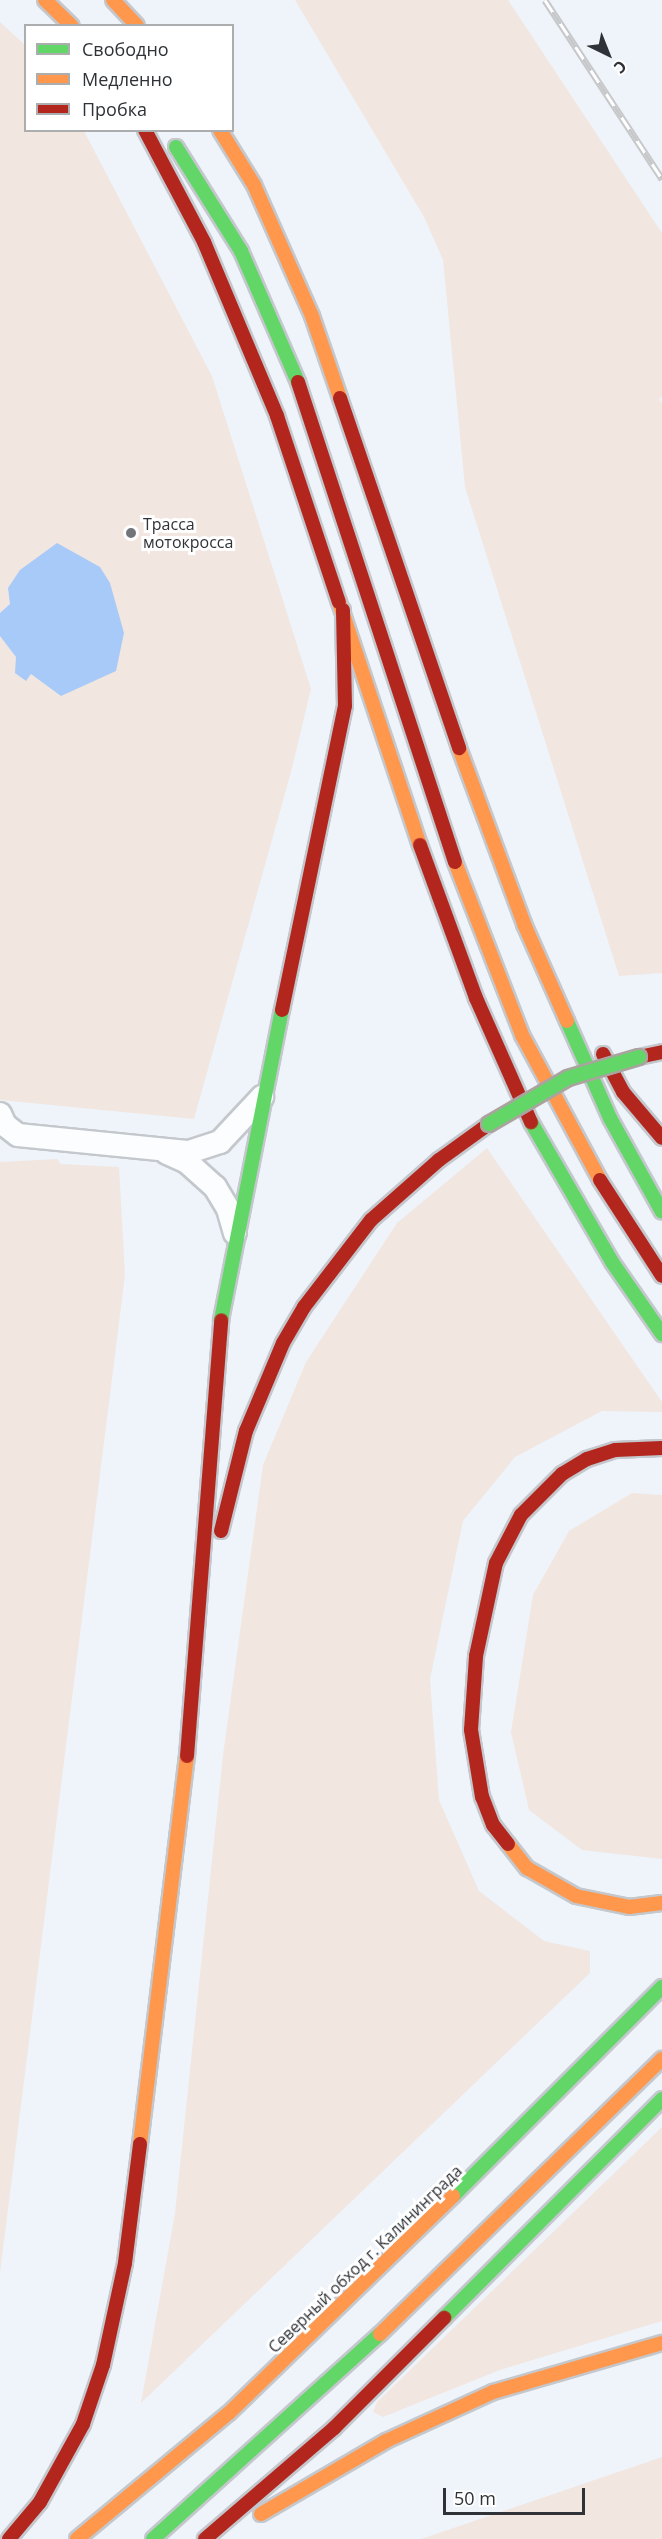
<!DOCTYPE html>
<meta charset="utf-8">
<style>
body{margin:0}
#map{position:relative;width:662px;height:2539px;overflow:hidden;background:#eef4fa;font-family:"Open Sans",sans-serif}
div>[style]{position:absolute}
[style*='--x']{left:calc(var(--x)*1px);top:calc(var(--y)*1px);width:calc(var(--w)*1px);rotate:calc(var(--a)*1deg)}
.green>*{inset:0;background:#f2e6e1}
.water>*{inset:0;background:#a7caf8}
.roads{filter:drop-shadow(2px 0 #c4c8cd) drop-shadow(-2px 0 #c4c8cd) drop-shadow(0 2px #c4c8cd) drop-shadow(0 -2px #c4c8cd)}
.street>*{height:22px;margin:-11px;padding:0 11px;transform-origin:11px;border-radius:11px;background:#fcfdfe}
.fast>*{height:14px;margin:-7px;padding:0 7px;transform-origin:7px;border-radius:7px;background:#63d668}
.slow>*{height:14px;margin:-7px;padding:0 7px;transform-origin:7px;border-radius:7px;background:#ff974d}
.jam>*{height:14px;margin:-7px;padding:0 7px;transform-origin:7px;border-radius:7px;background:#b3261e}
.rail>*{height:7px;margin-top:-3.5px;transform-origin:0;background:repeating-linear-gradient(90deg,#fff 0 14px,#c7c8ca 0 28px);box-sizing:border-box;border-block:2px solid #c7c8ca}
.bridges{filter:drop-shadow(2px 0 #aba39f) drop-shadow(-2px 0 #aba39f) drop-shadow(0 2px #aba39f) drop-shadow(0 -2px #aba39f)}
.fast-bridge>*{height:14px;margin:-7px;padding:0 7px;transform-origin:7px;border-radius:7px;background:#63d668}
.dots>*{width:16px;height:16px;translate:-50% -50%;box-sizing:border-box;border:3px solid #fff;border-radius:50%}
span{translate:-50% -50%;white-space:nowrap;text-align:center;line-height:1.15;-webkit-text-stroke:6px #fff;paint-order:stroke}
.poi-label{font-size:16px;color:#2f3237}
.left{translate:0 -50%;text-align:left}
.street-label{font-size:16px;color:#2f3237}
.legend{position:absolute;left:24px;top:24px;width:210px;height:108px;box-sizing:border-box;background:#fff;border:2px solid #acadaf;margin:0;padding:8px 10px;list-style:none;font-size:18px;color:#2f3237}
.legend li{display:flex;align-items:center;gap:12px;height:30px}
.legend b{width:30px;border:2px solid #acadaf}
.north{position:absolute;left:578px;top:24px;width:60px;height:60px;-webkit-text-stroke:4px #fff;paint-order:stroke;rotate:137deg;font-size:16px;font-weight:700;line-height:24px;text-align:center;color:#2f3237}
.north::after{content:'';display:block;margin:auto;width:21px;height:27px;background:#2f3237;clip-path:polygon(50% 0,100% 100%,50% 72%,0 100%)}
.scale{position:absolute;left:443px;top:2488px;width:142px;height:27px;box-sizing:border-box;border:3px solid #2f3237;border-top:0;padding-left:8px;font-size:18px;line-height:21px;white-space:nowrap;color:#2f3237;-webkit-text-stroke:4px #fff;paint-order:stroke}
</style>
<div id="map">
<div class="green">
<i style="clip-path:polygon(295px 0,508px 0,662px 233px,662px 397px,659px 398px,662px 404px,662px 973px,619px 976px,465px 487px,443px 260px,424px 217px)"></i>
<i style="clip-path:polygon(0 22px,25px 45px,26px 130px,84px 131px,212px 376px,311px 689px,291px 772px,194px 1119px,0 1100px)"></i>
<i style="clip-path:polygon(487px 1148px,662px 1402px,662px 1412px,602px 1411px,515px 1457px,463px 1521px,430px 1679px,439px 1800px,479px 1891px,544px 1941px,590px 1951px,590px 1973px,141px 2403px,175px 2213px,223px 1755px,263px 1465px,306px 1362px,397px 1223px)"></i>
<i style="clip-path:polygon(57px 1159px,61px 1164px,119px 1167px,125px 1275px,0 2273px,0 1162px)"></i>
<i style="clip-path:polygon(632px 1493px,662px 1495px,662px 1859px,582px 1850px,529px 1810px,511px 1732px,533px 1595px,569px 1531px)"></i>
<i style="clip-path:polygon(662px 2127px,662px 2321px,500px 2370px,383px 2417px,373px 2412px,377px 2402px)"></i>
<i style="clip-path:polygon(662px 2457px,662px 2539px,421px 2539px)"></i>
</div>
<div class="water">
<i style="clip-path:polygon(57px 543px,100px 567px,110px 583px,124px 633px,116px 671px,61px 696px,31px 674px,26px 681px,15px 673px,16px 657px,0 636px,0 613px,10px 604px,8px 588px,20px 570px)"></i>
</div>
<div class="roads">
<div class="street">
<i style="--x:0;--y:1114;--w:12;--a:66"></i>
<i style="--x:5;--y:1125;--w:16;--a:38"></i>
<i style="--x:18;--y:1135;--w:172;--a:5.7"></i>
<i style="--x:189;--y:1152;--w:33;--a:-18"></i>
<i style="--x:220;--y:1142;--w:62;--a:-47"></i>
<i style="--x:167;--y:1153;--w:22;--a:24"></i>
<i style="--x:187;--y:1162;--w:38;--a:42"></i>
<i style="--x:215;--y:1187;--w:26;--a:59"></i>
<i style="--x:228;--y:1209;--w:25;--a:74"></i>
</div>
<div class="fast">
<i style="--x:176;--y:147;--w:123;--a:58"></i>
<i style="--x:241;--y:251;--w:143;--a:66.5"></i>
<i style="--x:567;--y:1021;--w:106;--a:66.1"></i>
<i style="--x:610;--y:1118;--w:107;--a:61"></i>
<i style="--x:531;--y:1122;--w:162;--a:59.9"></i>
<i style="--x:612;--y:1262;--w:88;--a:55.2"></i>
<i style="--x:221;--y:1320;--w:316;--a:-78.9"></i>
<i style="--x:453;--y:2196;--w:296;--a:-45"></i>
<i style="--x:444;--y:2318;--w:309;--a:-45.1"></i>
<i style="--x:153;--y:2539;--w:306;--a:-42.1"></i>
</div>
<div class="slow">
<i style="--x:45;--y:0;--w:37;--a:44"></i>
<i style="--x:113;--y:0;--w:35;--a:47"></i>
<i style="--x:220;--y:130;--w:65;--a:58.3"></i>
<i style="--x:254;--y:185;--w:143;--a:66.1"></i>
<i style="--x:312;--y:316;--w:87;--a:71.1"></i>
<i style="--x:339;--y:602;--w:256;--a:71.6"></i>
<i style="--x:459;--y:748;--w:188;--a:69.7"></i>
<i style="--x:524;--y:924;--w:106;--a:66.1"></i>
<i style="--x:455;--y:862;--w:186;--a:68.8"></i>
<i style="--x:522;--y:1035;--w:165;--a:61.7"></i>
<i style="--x:508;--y:1844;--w:31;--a:52"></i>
<i style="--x:527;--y:1868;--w:56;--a:29.7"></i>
<i style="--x:576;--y:1896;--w:54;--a:11.7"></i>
<i style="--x:629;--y:1907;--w:33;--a:-7"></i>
<i style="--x:140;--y:2144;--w:391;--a:-83.1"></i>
<i style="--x:380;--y:2334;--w:394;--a:-44.3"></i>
<i style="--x:261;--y:2514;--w:145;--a:-30.3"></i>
<i style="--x:386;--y:2441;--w:118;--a:-24.6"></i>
<i style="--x:493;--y:2392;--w:176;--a:-16.2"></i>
<i style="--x:77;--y:2539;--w:197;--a:-39.7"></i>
<i style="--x:229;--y:2413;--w:312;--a:-44.1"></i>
</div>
<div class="jam">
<i style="--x:145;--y:130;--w:127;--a:62.2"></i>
<i style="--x:204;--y:242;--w:189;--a:67.2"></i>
<i style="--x:277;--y:416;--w:196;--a:71.6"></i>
<i style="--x:298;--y:382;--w:505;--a:71.89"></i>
<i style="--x:340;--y:398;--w:370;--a:71.2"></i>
<i style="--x:420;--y:845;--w:163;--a:69.9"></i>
<i style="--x:476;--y:998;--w:136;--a:66.1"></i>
<i style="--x:282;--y:1010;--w:310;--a:-78.3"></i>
<i style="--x:345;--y:706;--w:96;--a:-91.2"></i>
<i style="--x:603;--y:1054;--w:43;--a:62.2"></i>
<i style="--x:623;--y:1092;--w:60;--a:49.7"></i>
<i style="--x:639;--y:1057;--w:24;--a:-12"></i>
<i style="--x:600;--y:1180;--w:114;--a:57.1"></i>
<i style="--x:221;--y:1531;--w:103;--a:-76"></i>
<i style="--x:246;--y:1431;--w:95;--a:-67.2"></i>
<i style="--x:283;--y:1343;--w:42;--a:-59.7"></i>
<i style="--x:304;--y:1307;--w:110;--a:-52.4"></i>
<i style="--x:371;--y:1220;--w:91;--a:-41.4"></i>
<i style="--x:439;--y:1160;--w:62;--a:-35.8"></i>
<i style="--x:187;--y:1756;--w:437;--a:-85.5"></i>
<i style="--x:508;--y:1844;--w:24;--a:-128"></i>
<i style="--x:493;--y:1825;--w:30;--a:-111"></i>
<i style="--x:482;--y:1797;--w:68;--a:-99.3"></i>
<i style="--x:471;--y:1730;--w:74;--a:-86.1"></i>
<i style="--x:476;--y:1656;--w:95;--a:-77.9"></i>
<i style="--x:496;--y:1563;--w:54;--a:-62.5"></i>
<i style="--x:521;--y:1515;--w:58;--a:-45"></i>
<i style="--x:562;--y:1474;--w:29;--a:-31"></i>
<i style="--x:587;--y:1459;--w:29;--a:-18"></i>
<i style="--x:615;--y:1450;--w:47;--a:-2.4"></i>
<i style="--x:9;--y:2539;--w:48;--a:-50"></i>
<i style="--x:40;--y:2502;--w:89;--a:-61.1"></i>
<i style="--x:83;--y:2424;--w:62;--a:-71.3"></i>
<i style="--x:103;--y:2365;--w:104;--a:-77.8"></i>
<i style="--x:125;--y:2263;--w:120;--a:-82.8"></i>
<i style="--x:205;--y:2539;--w:170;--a:-40.7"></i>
<i style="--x:334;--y:2428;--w:156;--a:-45"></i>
</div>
</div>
<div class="rail">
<i style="--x:545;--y:0;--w:214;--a:56.8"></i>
</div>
<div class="bridges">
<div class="fast-bridge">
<i style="--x:489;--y:1124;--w:91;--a:-30.2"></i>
<i style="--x:568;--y:1078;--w:74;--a:-16.5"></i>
</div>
</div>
<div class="dots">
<i style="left:131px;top:533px;background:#72767b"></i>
</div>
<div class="poi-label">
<span class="left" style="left:143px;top:533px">Трасса<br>мотокросса</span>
</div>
<div class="street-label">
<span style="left:365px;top:2259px;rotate:-44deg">Северный обход г. Калининграда</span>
</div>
<ul class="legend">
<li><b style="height:8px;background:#63d668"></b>Свободно</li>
<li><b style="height:8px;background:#ff974d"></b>Медленно</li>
<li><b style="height:8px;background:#b3261e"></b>Пробка</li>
</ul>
<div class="north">С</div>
<div class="scale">50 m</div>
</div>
